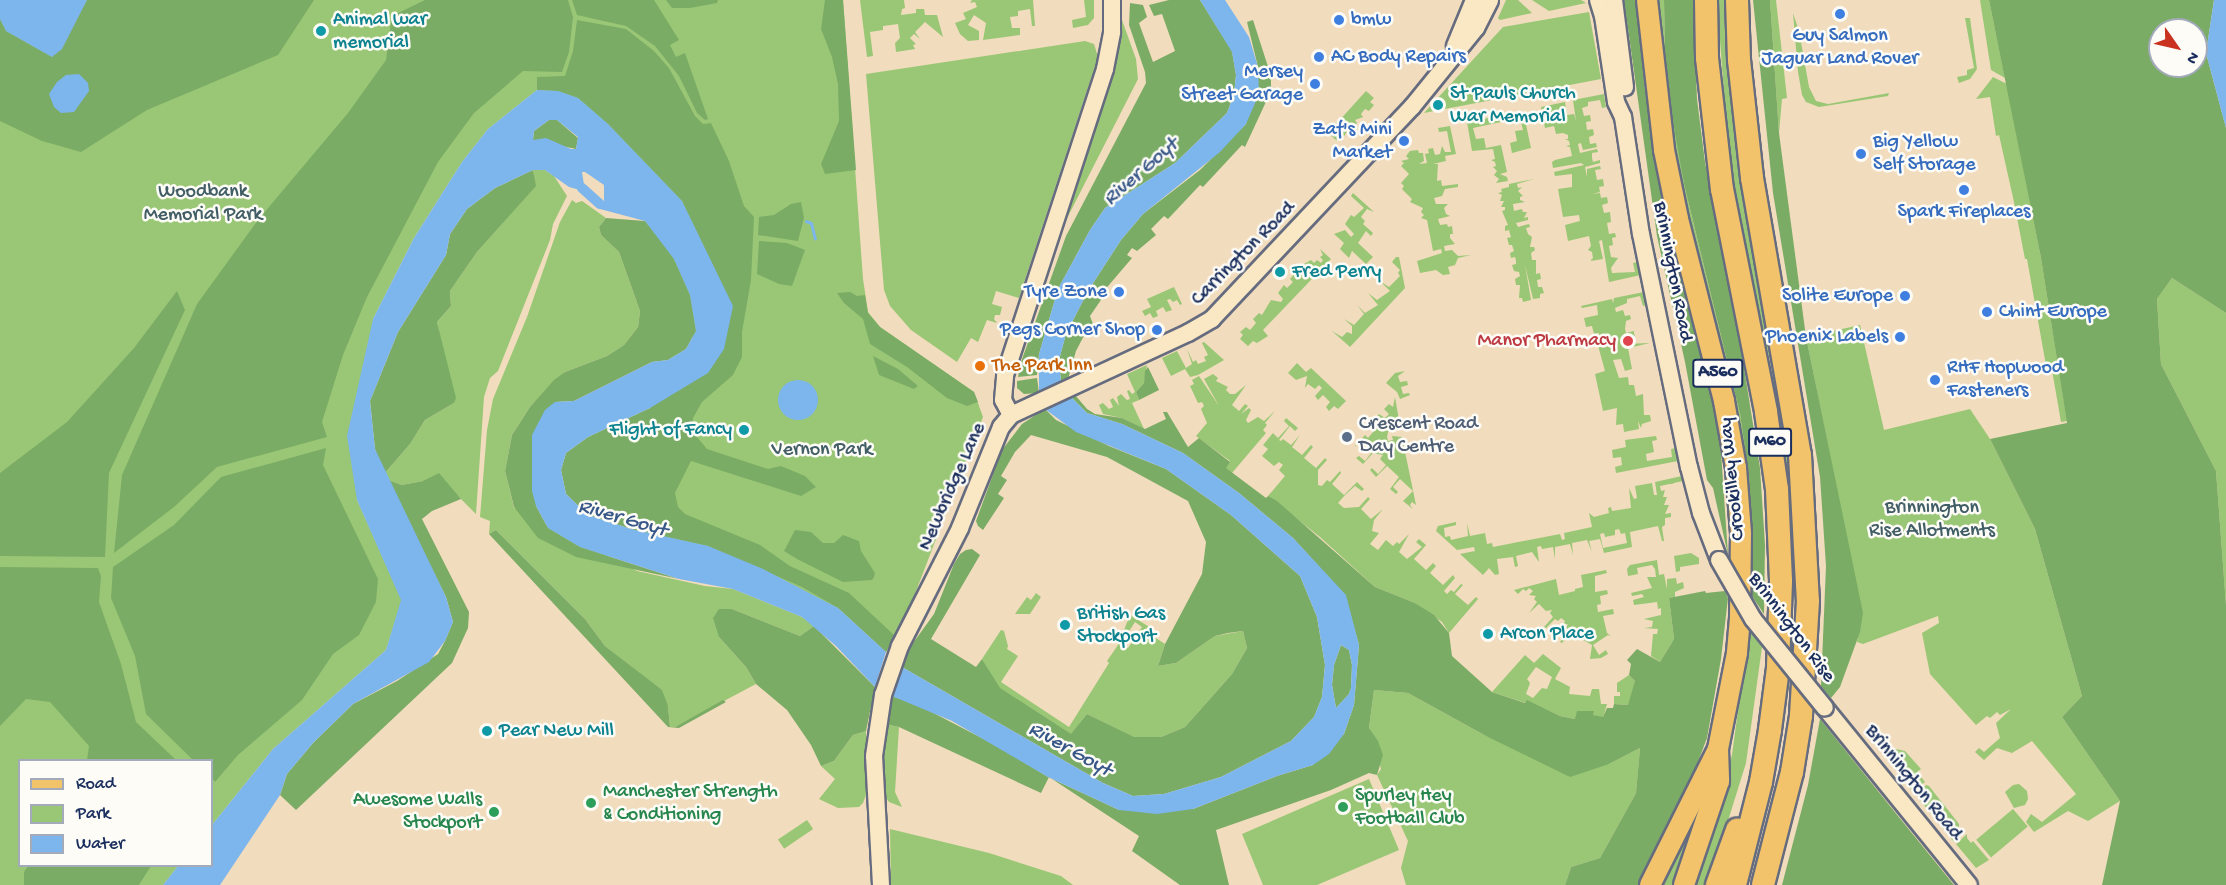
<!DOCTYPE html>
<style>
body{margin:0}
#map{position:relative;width:2226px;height:885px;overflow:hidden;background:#f1dcbd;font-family:"Gochi Hand",sans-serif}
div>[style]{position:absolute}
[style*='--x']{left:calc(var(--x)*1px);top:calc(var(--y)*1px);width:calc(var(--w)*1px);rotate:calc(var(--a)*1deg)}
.green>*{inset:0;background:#9ac775;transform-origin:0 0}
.forest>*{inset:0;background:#7bac66}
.water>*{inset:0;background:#7db5ed}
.round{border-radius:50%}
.stream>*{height:3px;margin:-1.5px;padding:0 1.5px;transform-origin:1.5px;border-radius:1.5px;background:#7db5ed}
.canal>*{height:10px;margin:-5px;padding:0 5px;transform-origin:5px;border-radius:5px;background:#7db5ed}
.roads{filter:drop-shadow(2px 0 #666c7f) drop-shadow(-2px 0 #666c7f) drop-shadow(0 2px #666c7f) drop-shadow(0 -2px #666c7f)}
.secondary>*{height:16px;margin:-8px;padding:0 8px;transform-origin:8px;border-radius:8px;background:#fae7c3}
.primary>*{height:20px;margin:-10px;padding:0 10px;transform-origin:10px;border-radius:10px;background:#f2c36a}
.highway>*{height:22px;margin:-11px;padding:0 11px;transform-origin:11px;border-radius:11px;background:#f2c36a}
.bridges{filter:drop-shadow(2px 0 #666c7f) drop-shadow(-2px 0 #666c7f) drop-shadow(0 2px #666c7f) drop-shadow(0 -2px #666c7f)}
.secondary-bridge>*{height:16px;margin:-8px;padding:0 8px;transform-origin:8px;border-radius:8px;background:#fae7c3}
.dots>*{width:16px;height:16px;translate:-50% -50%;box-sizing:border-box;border:3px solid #fdfcf7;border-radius:50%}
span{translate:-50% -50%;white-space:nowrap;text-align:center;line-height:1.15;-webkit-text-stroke:5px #fdfcf7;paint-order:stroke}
.shield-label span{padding:2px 4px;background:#fdfcf7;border:2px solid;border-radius:4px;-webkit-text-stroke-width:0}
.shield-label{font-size:18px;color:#1b2f5e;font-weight:700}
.culture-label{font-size:20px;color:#0d838f}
.left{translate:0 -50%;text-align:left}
.right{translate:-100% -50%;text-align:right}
.shop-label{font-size:20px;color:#366cbe}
.park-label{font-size:20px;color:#415d65}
.street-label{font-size:20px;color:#1b2f5e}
.health-label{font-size:20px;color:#be3a42}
.food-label{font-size:20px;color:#c56008}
.service-label{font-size:20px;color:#4e5e75}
.leisure-label{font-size:20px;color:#27864d}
.water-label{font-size:21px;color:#385789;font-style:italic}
.legend{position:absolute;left:18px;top:759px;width:195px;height:108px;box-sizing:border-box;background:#fdfcf7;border:2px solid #a3aaba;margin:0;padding:8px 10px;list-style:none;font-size:18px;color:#1b2f5e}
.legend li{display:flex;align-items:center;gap:12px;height:30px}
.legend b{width:30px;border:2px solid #a3aaba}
.north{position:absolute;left:2148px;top:18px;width:60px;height:60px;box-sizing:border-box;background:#fdfcf7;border:2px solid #a3aaba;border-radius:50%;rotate:124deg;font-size:16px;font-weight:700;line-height:24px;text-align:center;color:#1b2f5e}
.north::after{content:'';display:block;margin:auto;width:21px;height:27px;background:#c8321e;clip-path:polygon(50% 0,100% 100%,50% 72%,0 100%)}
</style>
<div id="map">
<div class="green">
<i style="clip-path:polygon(0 0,843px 0,863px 279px,868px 312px,880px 327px,974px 392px,983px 417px,913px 599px,886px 652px,838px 608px,631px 529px,708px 373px,608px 124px,537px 90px,488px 129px,462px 162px,414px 238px,373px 319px,357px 500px,402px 600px,386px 650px,273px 749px,212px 825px,212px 760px,20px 760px,20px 866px,178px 866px,163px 885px,0 885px)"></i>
<i style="clip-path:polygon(860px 0,904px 0,905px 8px,902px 9px,901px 15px,916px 13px,916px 9px,924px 9px,925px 15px,937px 15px,943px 37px,925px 22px,915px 32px,920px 39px,914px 34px,910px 38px,916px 44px,913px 45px,915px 49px,896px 52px,895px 43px,900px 38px,898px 24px,883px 26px,883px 30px,870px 32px,873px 56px,867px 57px)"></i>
<i style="clip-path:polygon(972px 0,1033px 0,1035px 26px,1032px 26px,1030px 9px,1018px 11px,1018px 16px,1010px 17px,1012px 28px,1020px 28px,1020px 35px,983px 40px,986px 23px,974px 15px,968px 25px,979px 31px,979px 40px,968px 41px,960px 34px,955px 23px,966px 19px,963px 13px,977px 7px,975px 2px,970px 3px)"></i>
<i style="clip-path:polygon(1084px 0,1094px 0,1094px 18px,1088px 25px,1073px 28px,1072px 20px,1086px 17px)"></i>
<i style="clip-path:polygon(1506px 0,1518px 0,1532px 13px,1500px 20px,1498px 18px)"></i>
<i style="clip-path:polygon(1532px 0,1581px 0,1586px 3px,1549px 11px)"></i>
<i style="clip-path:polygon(1659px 0,1664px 0,1665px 52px,1684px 184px,1740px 414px,1747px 459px,1753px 524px,1752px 596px,1750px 592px,1749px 503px,1740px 431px,1680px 181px,1660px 36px)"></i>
<i style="clip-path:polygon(1717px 0,1730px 0,1792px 448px,1799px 659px,1792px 651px,1795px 608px,1793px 531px,1781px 415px,1734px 189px,1726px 121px)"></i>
<i style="clip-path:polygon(1770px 0,1776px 0,1787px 98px,1782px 99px,1779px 133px)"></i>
<i style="clip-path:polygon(1980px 0,1989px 0,2005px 78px,1991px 70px)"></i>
<i style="clip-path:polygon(1589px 12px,1601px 79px,1424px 113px,1503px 27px)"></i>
<i style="clip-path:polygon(1793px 13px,1799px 31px,1809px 87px,1816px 101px,1828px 104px,1889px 93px,1888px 96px,1819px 107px,1806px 102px,1802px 95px,1798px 72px)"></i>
<i style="clip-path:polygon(1965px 18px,1970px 18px,1977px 69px,1970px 79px,1959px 83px,1957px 77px,1967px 75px,1967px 70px,1974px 68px)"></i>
<i style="clip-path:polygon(1122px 20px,1136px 59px,1138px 79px,1059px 234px,1107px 87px)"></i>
<i style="clip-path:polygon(1085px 41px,1094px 44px,1098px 57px,1019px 298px,996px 291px,992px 304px,1002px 307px,1000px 315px,995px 315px,994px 319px,997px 323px,987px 320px,978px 342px,971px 338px,957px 362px,911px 330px,890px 306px,884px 290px,866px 74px)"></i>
<i style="clip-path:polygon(1993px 77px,2007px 84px,2041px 258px,2067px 421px,2061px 422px,2052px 370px,2047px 371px,2027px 259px,2025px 259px,2014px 202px,1999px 135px,1996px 136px,1990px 97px,1976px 99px)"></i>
<i style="clip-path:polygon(1366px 91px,1374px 98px,1370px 102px,1374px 105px,1369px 111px,1365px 109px,1361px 114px,1363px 117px,1355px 120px,1357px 123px,1353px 128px,1350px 126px,1342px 140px,1339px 138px,1336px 140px,1328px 133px)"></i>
<i style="clip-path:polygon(1604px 94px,1606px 107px,1602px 108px,1600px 100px,1588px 102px,1588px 106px,1582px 108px,1584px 116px,1590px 115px,1591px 121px,1586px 122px,1587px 130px,1593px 129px,1594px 135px,1589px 137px,1590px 144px,1596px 143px,1597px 147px,1583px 150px,1581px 143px,1578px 144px,1579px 149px,1580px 153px,1597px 149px,1598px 152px,1592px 153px,1592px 158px,1593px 162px,1600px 160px,1600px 163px,1585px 167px,1587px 177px,1587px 169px,1600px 166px,1601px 169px,1595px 170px,1597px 180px,1603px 179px,1604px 186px,1599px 187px,1600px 192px,1592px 194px,1600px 193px,1601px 198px,1607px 197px,1608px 203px,1602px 205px,1604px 213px,1610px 212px,1611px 222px,1607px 223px,1609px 234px,1615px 233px,1616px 237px,1612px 238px,1613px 245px,1609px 246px,1611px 257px,1618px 258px,1611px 268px,1612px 273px,1635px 272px,1633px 263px,1638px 262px,1641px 275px,1609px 282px,1602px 240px,1599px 241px,1603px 259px,1590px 261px,1593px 258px,1592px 252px,1588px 250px,1591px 246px,1589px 236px,1568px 241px,1565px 225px,1580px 221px,1579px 215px,1563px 217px,1558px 189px,1572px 187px,1572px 174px,1555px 176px,1554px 172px,1584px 165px,1581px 163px,1553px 168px,1552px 162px,1555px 160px,1572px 156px,1570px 147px,1566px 146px,1570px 145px,1569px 141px,1565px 139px,1568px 139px,1568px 135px,1563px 133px,1556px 134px,1554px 126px,1545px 128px,1541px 107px,1565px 102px,1567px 115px,1574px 114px,1576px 121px,1573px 100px)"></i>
<i style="clip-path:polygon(1521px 112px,1524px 115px,1531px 148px,1512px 153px,1510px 143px,1517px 141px,1515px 131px,1523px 130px,1520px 118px,1473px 128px,1476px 139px,1484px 138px,1486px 148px,1501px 145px,1507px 172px,1500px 174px,1507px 177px,1508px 181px,1496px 183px,1499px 179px,1494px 175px,1497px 171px,1493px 167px,1496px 166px,1495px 162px,1491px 160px,1495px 159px,1493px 149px,1472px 151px,1467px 122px)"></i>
<i style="clip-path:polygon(1450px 126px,1456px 154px,1445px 156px,1446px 161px,1433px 164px,1438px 164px,1437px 181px,1441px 180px,1442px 186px,1458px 184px,1458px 187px,1445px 189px,1442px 196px,1434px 198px,1436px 204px,1448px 204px,1444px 208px,1446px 214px,1450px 216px,1438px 219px,1440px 225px,1447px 224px,1448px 227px,1452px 226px,1453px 234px,1450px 234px,1450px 238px,1455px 244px,1444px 246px,1445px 251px,1452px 250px,1458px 256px,1471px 255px,1458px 258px,1455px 265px,1448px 267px,1450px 274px,1443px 275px,1436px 270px,1420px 273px,1417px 261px,1442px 253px,1441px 249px,1433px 251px,1427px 220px,1421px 218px,1424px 215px,1421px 212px,1423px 208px,1410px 202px,1412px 199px,1402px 189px,1404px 186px,1401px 183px,1409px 174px,1401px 166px,1404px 163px,1401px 161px,1409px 159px,1406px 156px,1410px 151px,1418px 150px,1419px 153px,1423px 153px,1424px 161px,1419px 164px,1427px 163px,1425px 154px,1429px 153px,1428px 149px,1433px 148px,1435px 155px,1440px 154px,1442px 146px,1445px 152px,1451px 152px,1447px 131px,1439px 132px,1438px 128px)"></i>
<i style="clip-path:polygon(533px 170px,545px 170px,554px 176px,567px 196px,553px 224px,550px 240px,498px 371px,490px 378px,484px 397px,476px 514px,457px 495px,423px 481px,402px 485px,388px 480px,384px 474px,410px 444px,425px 420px,454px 403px,437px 322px,451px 306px,450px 291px,477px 252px,535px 186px)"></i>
<i style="clip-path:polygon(1534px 179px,1517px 184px,1518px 188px,1522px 187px,1518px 191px,1523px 196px,1520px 197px,1520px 200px,1525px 202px,1513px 204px,1514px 211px,1522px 209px,1523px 212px,1527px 212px,1524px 218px,1528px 217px,1528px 220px,1516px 223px,1518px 227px,1529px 224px,1530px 227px,1526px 228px,1528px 234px,1532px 237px,1530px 247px,1534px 247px,1535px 250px,1531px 253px,1532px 260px,1536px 260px,1536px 274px,1540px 273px,1541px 279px,1537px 280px,1538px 287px,1542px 287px,1544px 293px,1540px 294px,1540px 298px,1533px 299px,1525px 265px,1531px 300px,1523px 302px,1522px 298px,1519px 298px,1520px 285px,1516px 285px,1515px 279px,1520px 276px,1519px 272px,1514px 271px,1512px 265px,1516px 264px,1516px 261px,1515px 257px,1511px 258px,1510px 253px,1514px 251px,1512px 245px,1509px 245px,1507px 238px,1511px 237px,1510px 234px,1509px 230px,1505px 231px,1505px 226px,1508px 225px,1502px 211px,1505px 210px,1505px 207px,1501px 207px,1504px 201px,1500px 201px,1502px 195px,1498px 193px,1502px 192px,1501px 189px,1509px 187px,1509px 184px)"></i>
<i style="clip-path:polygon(1353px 193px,1374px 212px,1367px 209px,1361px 217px,1365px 221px,1363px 224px,1373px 233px,1371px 236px,1366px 231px,1358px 243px,1373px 257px,1366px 264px,1352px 251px,1349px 258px,1340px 249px,1344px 243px,1334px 234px,1345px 230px,1351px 237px,1354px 234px,1345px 224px,1351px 215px,1354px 217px,1364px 208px,1351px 196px)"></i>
<i style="clip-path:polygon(572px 200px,576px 203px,582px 201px,606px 218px,599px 227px,601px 235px,619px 252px,640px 311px,638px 327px,624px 345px,607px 356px,565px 372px,530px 407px,512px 435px,505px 471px,514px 508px,637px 571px,705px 586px,733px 589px,802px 617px,814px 626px,800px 636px,732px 609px,719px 637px,746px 667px,756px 684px,675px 727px,670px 727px,668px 706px,633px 668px,605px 646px,585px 619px,496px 530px,489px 534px,490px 521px,480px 517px,487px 430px,493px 399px,527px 317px,560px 222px)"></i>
<i style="clip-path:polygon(1320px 249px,1331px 259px,1263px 330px,1268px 336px,1257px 343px,1253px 341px,1248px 346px,1240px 339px,1243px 335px,1240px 332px,1246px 327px,1250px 330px,1256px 323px,1253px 319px,1259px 313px,1262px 315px,1271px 300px,1281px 302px,1283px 299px,1278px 293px,1284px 285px,1287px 288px,1293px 282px,1290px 279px,1296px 272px,1299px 275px,1305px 270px,1302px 266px,1304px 264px,1311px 260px,1314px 263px,1317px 260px,1321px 263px,1323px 260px,1320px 257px,1323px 255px)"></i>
<i style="clip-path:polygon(1396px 257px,1399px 257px,1405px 288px,1350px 347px,1332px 331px,1342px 337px,1347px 332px,1352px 334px,1352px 326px,1344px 319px,1354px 325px,1364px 314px,1357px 305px,1365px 313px,1378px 305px,1368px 293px,1377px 300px,1390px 291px,1380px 281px,1389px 287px,1400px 276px,1398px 273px,1400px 270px,1392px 262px)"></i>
<i style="clip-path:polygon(2172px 278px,2226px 313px,2226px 605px,2216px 471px,2161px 364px,2157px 299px)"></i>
<i style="clip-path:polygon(1174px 287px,1182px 304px,1180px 305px,1177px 300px,1173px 302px,1170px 299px,1167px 300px,1172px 310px,1166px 312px,1163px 307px,1156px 311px,1158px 316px,1153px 318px,1150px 313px,1145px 316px,1142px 311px,1151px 307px,1147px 299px)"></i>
<i style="clip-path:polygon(1644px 292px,1647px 305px,1643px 306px,1640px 296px,1627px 299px,1627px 303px,1615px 308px,1616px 312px,1623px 310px,1625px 316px,1630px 315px,1631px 319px,1626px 321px,1625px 329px,1626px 333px,1634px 331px,1634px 334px,1635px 336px,1622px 339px,1623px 344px,1650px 343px,1628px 348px,1632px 369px,1625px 371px,1621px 359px,1613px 360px,1619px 378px,1628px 377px,1629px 385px,1634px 385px,1636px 396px,1643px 394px,1644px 415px,1650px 415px,1651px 421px,1642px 424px,1641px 428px,1638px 421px,1639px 429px,1624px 432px,1623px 424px,1616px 425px,1617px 408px,1603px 411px,1595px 374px,1605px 371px,1597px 342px,1600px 341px,1599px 333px,1594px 334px,1592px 326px,1586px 327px,1584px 318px,1598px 315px,1597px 305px,1582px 308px,1581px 306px,1612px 299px,1613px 303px,1614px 298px)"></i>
<i style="clip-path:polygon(1860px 325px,1884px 430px,1970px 409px,1990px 439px,2035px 529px,2082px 696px,2062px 717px,2120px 801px,2088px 821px,2068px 811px,2034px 832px,2026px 822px,2031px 814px,2042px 822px,2076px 794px,2032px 741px,2012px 753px,1997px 748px,1984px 760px,1975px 752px,1979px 748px,1984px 752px,2000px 738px,1996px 723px,2011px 709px,2000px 715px,1997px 712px,1990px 718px,1987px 716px,1976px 725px,1930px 674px,1922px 633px,1939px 623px,1938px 616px,1863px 644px,1857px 642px,1862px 613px,1806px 337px)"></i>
<i style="clip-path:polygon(1204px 342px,1224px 360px,1198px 375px,1190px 377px,1185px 369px,1171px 376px,1162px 358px,1177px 351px,1186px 368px,1192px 364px,1187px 349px,1193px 362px,1196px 360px,1198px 364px,1206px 361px,1204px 357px,1208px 355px,1202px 343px)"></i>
<i style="clip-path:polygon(1297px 363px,1306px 372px,1311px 368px,1346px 401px,1338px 409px,1334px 406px,1329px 411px,1326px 407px,1330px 402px,1323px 395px,1318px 400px,1315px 396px,1322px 388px,1319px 385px,1315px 389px,1308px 384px,1305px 388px,1307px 376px,1296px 380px,1288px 373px)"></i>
<i style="clip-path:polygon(1147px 365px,1144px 383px,1136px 392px,1139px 400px,1132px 403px,1144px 429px,1122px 418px,1103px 414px,1099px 405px,1103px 403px,1109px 409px,1113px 407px,1110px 400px,1113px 398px,1119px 406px,1117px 397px,1121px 394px,1127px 400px,1130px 399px,1127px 391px,1129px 390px,1132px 394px,1135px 392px,1127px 374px)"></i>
<i style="clip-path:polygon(1405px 371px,1398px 376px,1400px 382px,1407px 381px,1408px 385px,1401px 387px,1403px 394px,1409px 393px,1410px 395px,1400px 399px,1397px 392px,1386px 383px,1395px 373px)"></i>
<i style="clip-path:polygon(1213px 374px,1218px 378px,1216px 381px,1228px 387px,1226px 390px,1230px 394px,1235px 394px,1246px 385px,1232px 405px,1239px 411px,1245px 404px,1248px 406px,1241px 414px,1249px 408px,1251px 410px,1246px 420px,1248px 423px,1258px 417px,1264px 421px,1275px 411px,1265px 423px,1267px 425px,1263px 430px,1266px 433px,1232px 473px,1225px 468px,1230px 461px,1196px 436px,1207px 423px,1201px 409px,1204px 406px,1202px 402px,1198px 403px,1190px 386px,1194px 384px,1192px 380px,1199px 376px,1219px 406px,1204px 379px)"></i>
<i style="clip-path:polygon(1395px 397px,1400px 426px,1388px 432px,1387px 437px,1388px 441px,1393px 440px,1392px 436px,1402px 437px,1416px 505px,1412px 502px,1410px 505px,1413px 509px,1403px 501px,1413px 491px,1400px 479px,1393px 487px,1398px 492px,1396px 494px,1390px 489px,1399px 477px,1387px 466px,1376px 477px,1370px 470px,1372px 468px,1378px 474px,1386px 465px,1380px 459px,1383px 455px,1373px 453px,1363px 464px,1356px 458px,1359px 456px,1365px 461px,1372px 452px,1361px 442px,1354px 447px,1365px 435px,1368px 438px,1374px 431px,1368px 426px,1370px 424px,1377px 429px,1382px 424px,1376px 418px,1379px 414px,1385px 418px,1389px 414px,1384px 409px,1389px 404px,1393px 407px)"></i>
<i style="clip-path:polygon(1286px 418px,1298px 428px,1295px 431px,1290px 426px,1279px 440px,1281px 441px,1283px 439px,1291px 445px,1300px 435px,1292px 447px,1302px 455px,1311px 445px,1313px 447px,1304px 458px,1316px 468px,1325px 458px,1327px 460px,1318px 470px,1318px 485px,1322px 486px,1327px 480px,1330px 482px,1340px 471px,1341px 473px,1332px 484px,1344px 495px,1357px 482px,1364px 489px,1362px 491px,1355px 486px,1345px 495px,1338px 503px,1344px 508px,1359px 507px,1368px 497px,1370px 499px,1361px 509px,1371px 519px,1383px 509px,1374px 520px,1372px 531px,1379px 533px,1370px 544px,1378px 550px,1386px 540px,1393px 546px,1397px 542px,1399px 544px,1409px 534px,1399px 552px,1407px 559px,1422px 547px,1416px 542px,1419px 539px,1426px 545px,1414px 559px,1426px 570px,1433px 563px,1436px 566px,1430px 573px,1443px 585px,1453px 575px,1455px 578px,1444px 591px,1447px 594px,1451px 590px,1454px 592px,1461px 584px,1463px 585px,1455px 594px,1468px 605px,1476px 597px,1478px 599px,1449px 633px,1442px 622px,1415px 603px,1375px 587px,1320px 537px,1268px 496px,1285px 476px,1279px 470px,1283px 465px,1279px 462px,1274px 466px,1262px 456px,1268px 449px,1263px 445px,1273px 433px,1278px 438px,1289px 426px,1284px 421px)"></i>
<i style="clip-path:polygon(1656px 436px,1657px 440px,1652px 441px,1654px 452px,1646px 454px,1647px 461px,1672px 457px,1671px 449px,1676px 448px,1678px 461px,1616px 473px,1615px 467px,1622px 465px,1621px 457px,1613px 458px,1612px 450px,1626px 447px,1625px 440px)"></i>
<i style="clip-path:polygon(evenodd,1682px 476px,1683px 481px,1660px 486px,1661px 491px,1665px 490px,1663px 497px,1667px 497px,1664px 505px,1669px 505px,1665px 514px,1671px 513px,1671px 517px,1665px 518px,1665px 525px,1662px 527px,1664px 541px,1662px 541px,1658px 526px,1630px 532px,1632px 547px,1604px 553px,1600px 539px,1589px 541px,1592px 552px,1587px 540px,1572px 543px,1573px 555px,1570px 544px,1555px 547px,1555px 559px,1553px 547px,1542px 549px,1541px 546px,1537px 547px,1539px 562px,1532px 552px,1516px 556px,1518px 566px,1515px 567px,1513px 557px,1497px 559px,1499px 574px,1495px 575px,1489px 568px,1483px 575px,1460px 554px,1475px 551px,1474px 547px,1457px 550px,1436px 531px,1438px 526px,1456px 522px,1456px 525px,1444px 528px,1445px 537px,1450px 536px,1451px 540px,1468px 536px,1467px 523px,1470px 536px,1485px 533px,1487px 544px,1492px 543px,1493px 547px,1560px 534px,1562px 540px,1565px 539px,1564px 533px,1592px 527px,1589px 513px,1594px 517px,1609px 513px,1608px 508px,1611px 507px,1612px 511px,1631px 508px,1629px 488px,1634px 499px,1637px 498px,1635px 486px,1652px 483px,1654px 495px,1657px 495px,1655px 482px,1682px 476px,1619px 529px,1621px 534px,1625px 533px,1627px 543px,1603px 548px,1600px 534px,1604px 533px,1605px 537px,1615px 535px,1615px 530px,1619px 529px)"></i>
<i style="clip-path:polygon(1691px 553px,1699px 558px,1699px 564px,1680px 567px,1680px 571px,1676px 572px,1674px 556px)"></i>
<i style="clip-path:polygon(1657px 560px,1659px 575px,1664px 574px,1667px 589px,1667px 579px,1676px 578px,1677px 584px,1683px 582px,1684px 588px,1675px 592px,1675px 597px,1669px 598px,1674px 639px,1660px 662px,1651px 656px,1653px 634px,1657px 634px,1658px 629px,1644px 628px,1652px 627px,1653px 621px,1644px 619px,1661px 615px,1661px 608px,1658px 609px,1657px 602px,1634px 605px,1633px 600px,1644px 597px,1642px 594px,1632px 596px,1631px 593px,1652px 588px,1647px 577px,1656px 577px,1655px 569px,1652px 565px,1637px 568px,1638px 574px,1628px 576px,1627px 569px,1630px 565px)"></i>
<i style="clip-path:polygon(1606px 570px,1607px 573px,1595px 576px,1595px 592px,1607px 590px,1608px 594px,1600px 596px,1601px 604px,1597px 605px,1598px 612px,1613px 609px,1614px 614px,1603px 616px,1607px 633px,1611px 636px,1608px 635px,1593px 645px,1599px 655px,1606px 650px,1608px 654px,1601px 658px,1590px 659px,1592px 645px,1571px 633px,1562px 643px,1560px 642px,1569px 631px,1566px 628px,1568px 624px,1563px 625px,1565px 621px,1561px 618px,1558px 621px,1555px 619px,1546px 628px,1544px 627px,1553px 617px,1550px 613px,1552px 610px,1546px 611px,1539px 604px,1529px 613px,1537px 602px,1534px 599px,1536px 596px,1529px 595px,1533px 591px,1529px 588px,1526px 591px,1523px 589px,1518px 594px,1514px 590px,1556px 579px,1559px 595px,1575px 591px,1575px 589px,1583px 587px,1581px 575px)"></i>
<i style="clip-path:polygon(1036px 593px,1041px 597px,1030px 614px,1015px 614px,1027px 597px,1031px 600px)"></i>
<i style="clip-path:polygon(evenodd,1130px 615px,1151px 628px,1148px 633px,1165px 644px,1158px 666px,1176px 663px,1215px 636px,1243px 631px,1247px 648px,1232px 674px,1185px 727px,1161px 737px,1133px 737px,1087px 714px,1071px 735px,999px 688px,982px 659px,1001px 630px,1004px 631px,1008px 646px,1007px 649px,1018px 656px,1001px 682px,1069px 727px,1109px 663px,1107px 661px,1118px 645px,1130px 615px,1135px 622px,1142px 627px,1128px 648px,1121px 644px,1135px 622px)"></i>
<i style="clip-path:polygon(1749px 630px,1762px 647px,1746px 763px,1708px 885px,1691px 885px,1720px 802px,1732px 755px)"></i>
<i style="clip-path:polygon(evenodd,1543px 654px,1561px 668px,1555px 679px,1570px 687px,1569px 694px,1590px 696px,1592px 689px,1599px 689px,1601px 704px,1607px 704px,1603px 718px,1592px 715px,1594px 711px,1575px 719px,1560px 716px,1528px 701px,1526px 703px,1492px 692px,1525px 655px,1534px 663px,1543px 654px,1536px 667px,1552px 677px,1547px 689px,1542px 688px,1533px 698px,1526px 694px,1530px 683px,1527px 679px,1536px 667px)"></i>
<i style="clip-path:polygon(1629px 675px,1635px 681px,1633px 697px,1628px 705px,1614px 704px,1614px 696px,1620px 696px,1620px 692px,1617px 692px,1617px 683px)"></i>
<i style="clip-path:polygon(1374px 690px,1408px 693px,1486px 736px,1609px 764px,1640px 748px,1636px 793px,1600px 858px,1571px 867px,1565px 885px,1406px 885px,1401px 868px,1408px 841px,1377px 775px,1381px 769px,1369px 728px)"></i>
<i style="clip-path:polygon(885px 724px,899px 727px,895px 792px,902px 807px,889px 802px,884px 795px,882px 746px)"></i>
<i style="clip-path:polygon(866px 731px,866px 795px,863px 803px,859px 807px,838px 808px,819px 799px,835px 779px,821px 766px,834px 761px,853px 735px)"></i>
<i style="clip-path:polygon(1896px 749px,1905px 751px,1921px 769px,1917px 772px,1925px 782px,1913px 792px,1885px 755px)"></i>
<i style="clip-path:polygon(1369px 779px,1399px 850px,1317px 885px,1263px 885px,1242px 834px)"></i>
<i style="clip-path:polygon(2019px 784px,2027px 791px,2028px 799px,2025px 805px,2014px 808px,2005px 792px,2013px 785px)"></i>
<i style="clip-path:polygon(1926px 785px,1929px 786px,1959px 824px,1959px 834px,1954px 842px,1915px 794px)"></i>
<i style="clip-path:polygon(1701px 803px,1678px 885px,1663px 885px,1685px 841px)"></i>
<i style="left:2013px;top:809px;width:23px;height:48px;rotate:50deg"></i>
<i style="left:807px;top:820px;width:11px;height:35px;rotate:56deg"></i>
<i style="clip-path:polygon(890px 829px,989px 853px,1061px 876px,1073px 885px,891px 885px)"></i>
<i style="clip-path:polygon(1967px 834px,1967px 838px,1971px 843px,1973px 841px,1989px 860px,1976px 868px,1956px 844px)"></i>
</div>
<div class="forest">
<i style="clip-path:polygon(87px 0,314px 0,278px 55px,147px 110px,81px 152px,42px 141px,0 121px,0 19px,6px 31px,52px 57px)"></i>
<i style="clip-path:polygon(425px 0,568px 0,573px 17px,569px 52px,562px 72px,523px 71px,474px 113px,438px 162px,367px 297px,343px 355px,322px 422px,327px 437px,217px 467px,174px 507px,114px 553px,122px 475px,197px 304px,258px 220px,348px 113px,386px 60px,392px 16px)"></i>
<i style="clip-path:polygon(572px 0,654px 0,679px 40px,670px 45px,676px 57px,685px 53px,708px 119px,705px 120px,697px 113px,679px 76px,655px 46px,626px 26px,577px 15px)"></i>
<i style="clip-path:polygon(666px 0,718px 0,717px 3px,690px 8px,672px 8px)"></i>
<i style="clip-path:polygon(825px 0,843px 0,856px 170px,825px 174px,821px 164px,839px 121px,838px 84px,832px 57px,821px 29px)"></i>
<i style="clip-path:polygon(1169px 0,1200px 0,1232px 51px,1236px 75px,1234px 94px,1227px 113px,1175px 163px,1105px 208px,1090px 230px,1058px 289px,1039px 354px,1037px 375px,1018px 377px,1021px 362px,1066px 236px,1146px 83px,1145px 72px,1129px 25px,1130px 3px,1143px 5px,1147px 17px,1139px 23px,1153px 62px,1175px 51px,1162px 14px,1154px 16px,1149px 5px)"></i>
<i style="clip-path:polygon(1624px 0,1636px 0,1645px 90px,1661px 191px,1672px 243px,1708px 372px,1720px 437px,1728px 555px,1713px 488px,1707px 480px,1685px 362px,1657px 236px)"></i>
<i style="clip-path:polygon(1664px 0,1693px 0,1697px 99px,1705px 162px,1742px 355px,1760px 468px,1765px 545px,1764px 614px,1752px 596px,1749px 476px,1740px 414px,1684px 184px,1672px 116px,1665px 52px)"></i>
<i style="clip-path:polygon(1753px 0,1770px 0,1779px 133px,1806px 337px,1863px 613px,1860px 632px,1840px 687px,1831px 698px,1821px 686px,1826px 566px,1820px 477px,1773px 193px)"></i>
<i style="clip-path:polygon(evenodd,1989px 0,2214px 0,2206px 53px,2226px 128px,2226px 313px,2172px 278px,2157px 299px,2161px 364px,2216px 471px,2226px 605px,2226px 885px,2102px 885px,2120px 801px,2062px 717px,2082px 696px,2035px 529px,1990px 439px,2067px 423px,2041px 258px,1989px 0,2160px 30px,2196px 30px,2196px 66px,2160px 66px,2160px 30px)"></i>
<i style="clip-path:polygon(577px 20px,626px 29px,654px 51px,669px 68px,695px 116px,703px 124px,711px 123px,729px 161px,744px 206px,754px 217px,751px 280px,742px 332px,742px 357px,733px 375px,702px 402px,693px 418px,692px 431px,707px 449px,768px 469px,781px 466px,805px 476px,816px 487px,801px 496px,691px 461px,675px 493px,678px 507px,685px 514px,760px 545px,790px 566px,849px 593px,895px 636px,886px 652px,838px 608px,802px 587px,708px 546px,631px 529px,588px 515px,566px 494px,561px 470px,566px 453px,588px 437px,650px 408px,732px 306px,682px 201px,608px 124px,578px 98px,558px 91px,537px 90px,537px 77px,565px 76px,573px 51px)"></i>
<i style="clip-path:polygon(1253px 20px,1271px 76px,1271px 91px,1245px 147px,1242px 145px,1203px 187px,1200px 185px,1168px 219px,1164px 216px,1151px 229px,1156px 235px,1137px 251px,1132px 248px,1127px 255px,1132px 258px,1103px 292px,1105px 294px,1090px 316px,1093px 324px,1089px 326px,1076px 351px,1068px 379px,1061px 382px,1059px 360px,1066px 334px,1088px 291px,1121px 240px,1143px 214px,1200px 170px,1246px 124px,1258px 67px,1247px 22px)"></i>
<i style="clip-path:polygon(549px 120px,557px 120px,578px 138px,576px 149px,533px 140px,534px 131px)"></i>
<i style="clip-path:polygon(533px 170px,536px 186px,477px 252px,450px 291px,451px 306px,437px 322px,456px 398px,454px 403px,425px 420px,410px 444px,384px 474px,375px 449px,370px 401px,398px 332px,446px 255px,450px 234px,467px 209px,495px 188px)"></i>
<i style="clip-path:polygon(801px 202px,804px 218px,798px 241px,758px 235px,759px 217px,774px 215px,791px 204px)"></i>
<i style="clip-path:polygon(606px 218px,645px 221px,657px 235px,674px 259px,690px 295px,696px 331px,686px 349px,668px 360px,652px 362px,574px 401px,555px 402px,536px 506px,548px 528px,580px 547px,679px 579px,576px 557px,538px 538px,514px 507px,505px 471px,512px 435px,530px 407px,554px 380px,565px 372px,607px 356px,624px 345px,638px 327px,640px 311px,619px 252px,601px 235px,599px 227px)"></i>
<i style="clip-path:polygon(759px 241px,787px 243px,805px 250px,792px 286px,779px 284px,757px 274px)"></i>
<i style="clip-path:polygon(177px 291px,185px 310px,109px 473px,105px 557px,0 556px,0 473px,67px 422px,134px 348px)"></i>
<i style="clip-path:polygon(850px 292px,857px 296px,865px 295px,868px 313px,880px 327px,974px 392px,978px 402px,967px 406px,947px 398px,907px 367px,870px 344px,863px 319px,844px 303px,837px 293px)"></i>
<i style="clip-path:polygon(873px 356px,898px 369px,918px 386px,914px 389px,879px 375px)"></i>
<i style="clip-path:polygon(1148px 367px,1159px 390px,1139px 400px,1136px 392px,1144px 383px,1145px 371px)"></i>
<i style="clip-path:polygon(1037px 378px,1039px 393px,1024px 394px,1017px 388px,1017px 381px)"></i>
<i style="clip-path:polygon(1075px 395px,1087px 409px,1095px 414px,1122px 418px,1145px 429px,1166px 419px,1163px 412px,1167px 412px,1188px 447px,1199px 438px,1230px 462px,1226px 468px,1266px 498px,1268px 496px,1277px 501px,1375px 587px,1415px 603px,1434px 615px,1449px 633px,1452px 656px,1492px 692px,1525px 703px,1527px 700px,1560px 716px,1575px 719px,1577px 711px,1594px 711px,1593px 715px,1603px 717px,1607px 708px,1613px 708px,1614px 704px,1628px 705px,1635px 681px,1629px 675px,1631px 664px,1627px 660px,1637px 649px,1660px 662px,1674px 639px,1669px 598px,1705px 591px,1706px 593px,1725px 591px,1728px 598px,1721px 659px,1707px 738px,1679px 812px,1638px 885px,1565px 885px,1571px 867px,1600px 858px,1636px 793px,1640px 748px,1609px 764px,1570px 777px,1486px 736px,1408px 693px,1374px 690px,1369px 728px,1378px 741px,1383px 755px,1377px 775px,1369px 773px,1331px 790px,1216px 830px,1229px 885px,1180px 885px,1132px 851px,1139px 836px,1049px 777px,1041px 793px,899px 727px,885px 724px,892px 696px,920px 706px,999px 747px,1048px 777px,1119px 810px,1193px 809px,1277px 776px,1313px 765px,1344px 734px,1354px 705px,1359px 645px,1345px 595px,1293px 538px,1239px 493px,1183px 453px,1122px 424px,1087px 413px,1071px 397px)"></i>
<i style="clip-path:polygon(1045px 409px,1056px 420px,1109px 446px,1166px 469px,1231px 515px,1300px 576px,1317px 617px,1325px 665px,1322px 697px,1314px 717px,1291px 741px,1221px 777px,1164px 794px,1133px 796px,1103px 783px,902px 667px,908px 650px,934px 614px,954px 564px,960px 554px,966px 550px,972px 549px,980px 555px,931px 639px,976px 667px,982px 659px,1000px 688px,1071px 734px,1087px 714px,1134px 737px,1161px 737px,1185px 727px,1232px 674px,1247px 648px,1243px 631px,1228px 633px,1215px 636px,1176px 663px,1158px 666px,1165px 644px,1202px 574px,1206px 542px,1188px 501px,1107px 457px,1031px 435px,1015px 452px,1001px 476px,1007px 480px,998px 494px,1004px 498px,983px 530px,978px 526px,976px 521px,1002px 450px,1022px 424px)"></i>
<i style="clip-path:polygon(326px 448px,323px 465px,378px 579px,376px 602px,359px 635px,333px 654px,302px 700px,238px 755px,215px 782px,212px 778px,212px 760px,193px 760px,146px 714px,135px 656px,111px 598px,113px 567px,174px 525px,221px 477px)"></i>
<i style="clip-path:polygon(439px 473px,461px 499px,432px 511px,422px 519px,469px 612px,468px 628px,452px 663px,296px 810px,280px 795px,287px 774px,313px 743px,353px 704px,397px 681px,438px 654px,445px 641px,453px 622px,446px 597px,388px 480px,402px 485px,423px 481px)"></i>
<i style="clip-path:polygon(496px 530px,585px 619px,605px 646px,662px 690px,668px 706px,670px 727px,675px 727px,723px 700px,726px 702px,679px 728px,668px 727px,489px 534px)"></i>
<i style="clip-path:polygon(795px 530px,811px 532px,823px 543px,834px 543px,843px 535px,859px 541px,861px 551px,875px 573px,874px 577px,872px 580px,843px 582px,797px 559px,784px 551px)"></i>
<i style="clip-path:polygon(0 567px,98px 568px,101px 576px,99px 602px,121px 664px,136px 722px,176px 760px,87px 760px,89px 746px,50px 702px,26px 699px,0 726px)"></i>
<i style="clip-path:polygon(719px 609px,732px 609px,800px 636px,814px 626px,875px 687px,866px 731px,853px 735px,834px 761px,821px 766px,811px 745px,787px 710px,756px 684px,746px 667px,719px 637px,713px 618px)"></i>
<i style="clip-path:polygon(1341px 645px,1349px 650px,1352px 665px,1351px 688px,1349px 694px,1336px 708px,1332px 685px,1334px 665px)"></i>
<i style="clip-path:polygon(1820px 719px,1898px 816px,1954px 885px,1782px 885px,1808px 785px)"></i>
<i style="clip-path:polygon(28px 866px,151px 866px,139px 885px,24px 885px,24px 872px)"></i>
</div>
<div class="water">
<i style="clip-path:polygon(0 0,87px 0,62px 49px,52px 57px,6px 31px,0 19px)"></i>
<i style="clip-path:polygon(1200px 0,1225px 0,1249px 37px,1258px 67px,1259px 94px,1246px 124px,1220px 152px,1143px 214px,1121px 240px,1088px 291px,1066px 334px,1059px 360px,1061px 382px,1039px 393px,1039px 354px,1058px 289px,1090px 230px,1105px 208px,1175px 163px,1227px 113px,1234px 94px,1236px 75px,1232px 52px)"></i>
<i style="clip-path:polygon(2214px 0,2226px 0,2226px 128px,2206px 53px)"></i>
<i style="clip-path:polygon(79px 74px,88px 83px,89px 91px,74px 112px,61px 113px,54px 107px,49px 94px,57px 82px,66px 75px)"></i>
<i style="clip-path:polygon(evenodd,537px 90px,558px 91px,578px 98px,608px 124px,682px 201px,733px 306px,724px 349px,708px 373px,650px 408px,588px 437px,566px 453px,561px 470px,566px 494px,588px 515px,631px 529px,708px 546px,763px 569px,838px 608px,886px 652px,875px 687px,836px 646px,802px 617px,733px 589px,679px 579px,580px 547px,548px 528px,536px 506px,532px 491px,532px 435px,545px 410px,555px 402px,574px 401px,652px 362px,668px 360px,686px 349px,696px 331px,690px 295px,674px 259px,645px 221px,600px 209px,598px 207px,604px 202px,604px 185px,585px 172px,582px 172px,584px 185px,580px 190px,569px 187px,545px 170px,533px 170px,495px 188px,467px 209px,450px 234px,446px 255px,398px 332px,370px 401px,375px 449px,446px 597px,453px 622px,445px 641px,429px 662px,353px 704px,313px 743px,287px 774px,280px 795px,220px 885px,163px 885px,178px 866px,212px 866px,212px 825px,273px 749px,386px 650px,401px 600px,357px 500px,347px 436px,373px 319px,414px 238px,462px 162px,488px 129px,537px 90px,549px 120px,557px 120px,578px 137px,576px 149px,571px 149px,546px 138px,533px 140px,534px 131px,549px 120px)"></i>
<i class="round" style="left:778px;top:380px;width:40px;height:40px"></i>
<i style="clip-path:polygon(evenodd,1071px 397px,1087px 413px,1122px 424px,1183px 453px,1239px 493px,1293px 538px,1346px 595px,1359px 645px,1354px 705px,1344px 734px,1329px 754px,1313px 765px,1277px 776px,1193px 809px,1157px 814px,1119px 810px,1048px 777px,952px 721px,892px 696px,902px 667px,1103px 783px,1133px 796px,1164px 794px,1221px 777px,1291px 741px,1314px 717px,1322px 697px,1325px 665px,1317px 617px,1300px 576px,1231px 515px,1166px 469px,1076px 432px,1045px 409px,1071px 397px,1341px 645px,1349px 650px,1352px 665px,1351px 688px,1349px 694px,1336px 708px,1332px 685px,1334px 665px,1341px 645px)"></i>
</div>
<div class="stream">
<i style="--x:806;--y:221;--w:5;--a:22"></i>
<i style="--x:811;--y:223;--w:16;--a:76"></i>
</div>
<div class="canal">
<i style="--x:582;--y:188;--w:24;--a:42"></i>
</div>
<div class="roads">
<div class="secondary">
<i style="--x:1598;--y:0;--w:17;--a:73"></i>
<i style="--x:1603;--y:16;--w:87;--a:81.4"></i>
<i style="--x:1616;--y:102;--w:17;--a:65"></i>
<i style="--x:1623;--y:117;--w:118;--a:81.3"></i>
<i style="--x:1641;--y:234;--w:238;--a:78.4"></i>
<i style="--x:1689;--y:467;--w:48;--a:75.4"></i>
<i style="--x:1701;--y:513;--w:50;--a:69"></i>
<i style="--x:1614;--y:0;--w:88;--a:82.8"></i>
<i style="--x:1455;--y:46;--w:50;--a:-67.6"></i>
<i style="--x:1011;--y:415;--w:17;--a:-118"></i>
<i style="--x:1003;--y:400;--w:25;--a:-85"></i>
<i style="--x:1005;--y:375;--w:322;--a:-71.9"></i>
<i style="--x:1105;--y:69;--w:38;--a:-79"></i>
<i style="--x:1112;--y:32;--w:32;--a:-90"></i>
<i style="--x:1825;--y:708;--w:228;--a:50.9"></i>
<i style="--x:881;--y:885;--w:129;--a:-93.1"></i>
<i style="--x:874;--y:756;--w:62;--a:-81.6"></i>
<i style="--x:883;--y:695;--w:52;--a:-70.9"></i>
<i style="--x:900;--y:646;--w:132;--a:-63"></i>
<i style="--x:960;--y:528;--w:109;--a:-67.9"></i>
<i style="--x:1001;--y:427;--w:16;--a:-50"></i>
<i style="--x:1011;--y:415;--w:195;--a:-24.9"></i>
<i style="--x:1188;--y:333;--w:28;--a:-30"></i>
<i style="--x:1212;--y:319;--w:291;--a:-46.7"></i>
<i style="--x:1412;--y:107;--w:102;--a:-51"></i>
<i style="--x:1476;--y:28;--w:31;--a:-63"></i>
</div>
<div class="primary">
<i style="--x:1647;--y:0;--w:151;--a:83.5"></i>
<i style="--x:1664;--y:150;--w:70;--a:78.5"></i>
<i style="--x:1678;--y:219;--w:188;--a:75.8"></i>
<i style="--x:1724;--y:401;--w:68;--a:79.8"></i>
<i style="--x:1736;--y:468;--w:65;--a:85.6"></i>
<i style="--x:1741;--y:533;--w:85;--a:90.7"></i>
<i style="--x:1740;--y:618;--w:35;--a:95"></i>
<i style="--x:1737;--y:653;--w:98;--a:101.2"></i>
<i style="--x:1718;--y:749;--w:32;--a:88"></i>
<i style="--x:1719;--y:781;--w:110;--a:108.6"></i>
<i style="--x:1650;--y:885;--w:152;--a:-63.4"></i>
</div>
<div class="highway">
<i style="--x:1706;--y:0;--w:58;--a:89"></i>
<i style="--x:1707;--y:58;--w:132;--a:83.5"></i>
<i style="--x:1722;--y:189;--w:227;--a:78.8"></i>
<i style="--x:1766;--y:412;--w:78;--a:81.9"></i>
<i style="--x:1777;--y:489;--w:92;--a:87.5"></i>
<i style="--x:1781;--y:581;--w:87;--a:92"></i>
<i style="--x:1778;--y:668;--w:63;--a:97.4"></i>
<i style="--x:1770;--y:730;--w:53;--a:99.8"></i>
<i style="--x:1761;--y:782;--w:106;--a:104.2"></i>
<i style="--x:1737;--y:0;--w:60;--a:88.1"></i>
<i style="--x:1739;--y:60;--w:119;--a:83.7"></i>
<i style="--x:1752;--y:178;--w:281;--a:80.2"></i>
<i style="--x:1800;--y:455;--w:146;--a:86.9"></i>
<i style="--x:1808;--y:601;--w:115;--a:93.5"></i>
<i style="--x:1801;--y:716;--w:57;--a:99.1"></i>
<i style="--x:1792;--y:772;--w:117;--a:104.4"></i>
<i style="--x:1717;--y:885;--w:59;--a:-70"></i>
</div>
</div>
<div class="bridges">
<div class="secondary-bridge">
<i style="--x:1719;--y:560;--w:68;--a:60"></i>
<i style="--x:1753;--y:619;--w:114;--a:51"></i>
</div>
</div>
<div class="dots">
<i style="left:1840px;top:14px;background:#3f7fe0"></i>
<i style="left:1339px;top:20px;background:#3f7fe0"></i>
<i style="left:321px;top:31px;background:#0f9aa8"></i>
<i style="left:1319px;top:57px;background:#3f7fe0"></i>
<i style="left:1315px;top:84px;background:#3f7fe0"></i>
<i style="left:1438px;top:105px;background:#0f9aa8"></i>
<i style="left:1404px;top:141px;background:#3f7fe0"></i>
<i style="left:1861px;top:154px;background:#3f7fe0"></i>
<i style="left:1964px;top:190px;background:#3f7fe0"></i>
<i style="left:1280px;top:272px;background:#0f9aa8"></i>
<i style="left:1119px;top:292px;background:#3f7fe0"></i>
<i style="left:1905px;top:296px;background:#3f7fe0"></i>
<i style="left:1987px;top:312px;background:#3f7fe0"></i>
<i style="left:1157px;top:330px;background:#3f7fe0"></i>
<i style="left:1900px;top:337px;background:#3f7fe0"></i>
<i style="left:1628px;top:341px;background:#e0444e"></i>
<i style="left:980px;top:366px;background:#e8710a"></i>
<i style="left:1935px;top:380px;background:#3f7fe0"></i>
<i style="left:744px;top:430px;background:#0f9aa8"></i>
<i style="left:1347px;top:437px;background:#5c6f8a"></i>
<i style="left:1065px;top:625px;background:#0f9aa8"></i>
<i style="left:1488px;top:634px;background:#0f9aa8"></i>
<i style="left:487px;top:731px;background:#0f9aa8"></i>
<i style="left:591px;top:803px;background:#2e9e5b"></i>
<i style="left:1343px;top:807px;background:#2e9e5b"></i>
<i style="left:494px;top:812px;background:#2e9e5b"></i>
</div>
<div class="shield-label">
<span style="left:1718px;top:373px">A560</span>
<span style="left:1770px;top:442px">M60</span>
</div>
<div class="culture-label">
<span class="left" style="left:333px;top:32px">Animal war<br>memorial</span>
<span class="left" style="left:1450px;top:106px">St Pauls Church<br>War Memorial</span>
<span class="left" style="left:1292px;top:272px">Fred Perry</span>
<span class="right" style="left:732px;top:430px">Flight of Fancy</span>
<span class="left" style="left:1077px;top:626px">British Gas<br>Stockport</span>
<span class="left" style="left:1500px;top:634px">Arcon Place</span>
<span class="left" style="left:499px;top:731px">Pear New Mill</span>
</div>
<div class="shop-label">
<span class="left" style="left:1351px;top:20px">bmw</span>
<span style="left:1840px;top:48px">Guy Salmon<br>Jaguar Land Rover</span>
<span class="left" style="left:1331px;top:57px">AC Body Repairs</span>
<span class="right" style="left:1303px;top:84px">Mersey<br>Street Garage</span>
<span class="right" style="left:1392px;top:142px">Zaf's Mini<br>Market</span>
<span class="left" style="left:1873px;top:154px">Big Yellow<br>Self Storage</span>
<span style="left:1964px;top:212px">Spark Fireplaces</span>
<span class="right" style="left:1107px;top:292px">Tyre Zone</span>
<span class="right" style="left:1893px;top:296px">Solite Europe</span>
<span class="left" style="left:1999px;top:312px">Chint Europe</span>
<span class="right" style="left:1145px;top:330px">Pegs Corner Shop</span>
<span class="right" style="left:1888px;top:337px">Phoenix Labels</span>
<span class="left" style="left:1947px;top:380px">RHF Hopwood<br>Fasteners</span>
</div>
<div class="park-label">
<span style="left:203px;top:204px">Woodbank<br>Memorial Park</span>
<span style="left:822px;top:450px">Vernon Park</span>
<span style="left:1932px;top:520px">Brinnington<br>Rise Allotments</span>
</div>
<div class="street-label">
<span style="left:1244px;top:254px;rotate:-45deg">Carrington Road</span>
<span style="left:1672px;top:272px;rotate:79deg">Brinnington Road</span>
<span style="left:1733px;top:479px;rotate:-96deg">Crookilley Way</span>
<span style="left:953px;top:487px;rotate:-66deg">Newbridge Lane</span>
<span style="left:1791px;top:628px;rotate:53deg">Brinnington Rise</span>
<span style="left:1913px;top:783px;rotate:51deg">Brinnington Road</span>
</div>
<div class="health-label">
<span class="right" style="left:1616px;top:341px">Manor Pharmacy</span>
</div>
<div class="food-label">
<span class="left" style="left:992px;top:366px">The Park Inn</span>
</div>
<div class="service-label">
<span class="left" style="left:1359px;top:436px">Crescent Road<br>Day Centre</span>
</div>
<div class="leisure-label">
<span class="left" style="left:603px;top:804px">Manchester Strength<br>&amp; Conditioning</span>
<span class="left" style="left:1355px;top:808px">Spurley Hey<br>Football Club</span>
<span class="right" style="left:482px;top:812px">Awesome Walls<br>Stockport</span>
</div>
<div class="water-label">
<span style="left:1142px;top:173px;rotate:-41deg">River Goyt</span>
<span style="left:622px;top:520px;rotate:16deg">River Goyt</span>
<span style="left:1069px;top:751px;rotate:29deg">River Goyt</span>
</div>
<ul class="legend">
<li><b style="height:8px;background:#f2c36a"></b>Road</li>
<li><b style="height:16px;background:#9ac775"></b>Park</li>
<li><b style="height:16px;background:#7db5ed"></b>Water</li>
</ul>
<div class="north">N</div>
</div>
